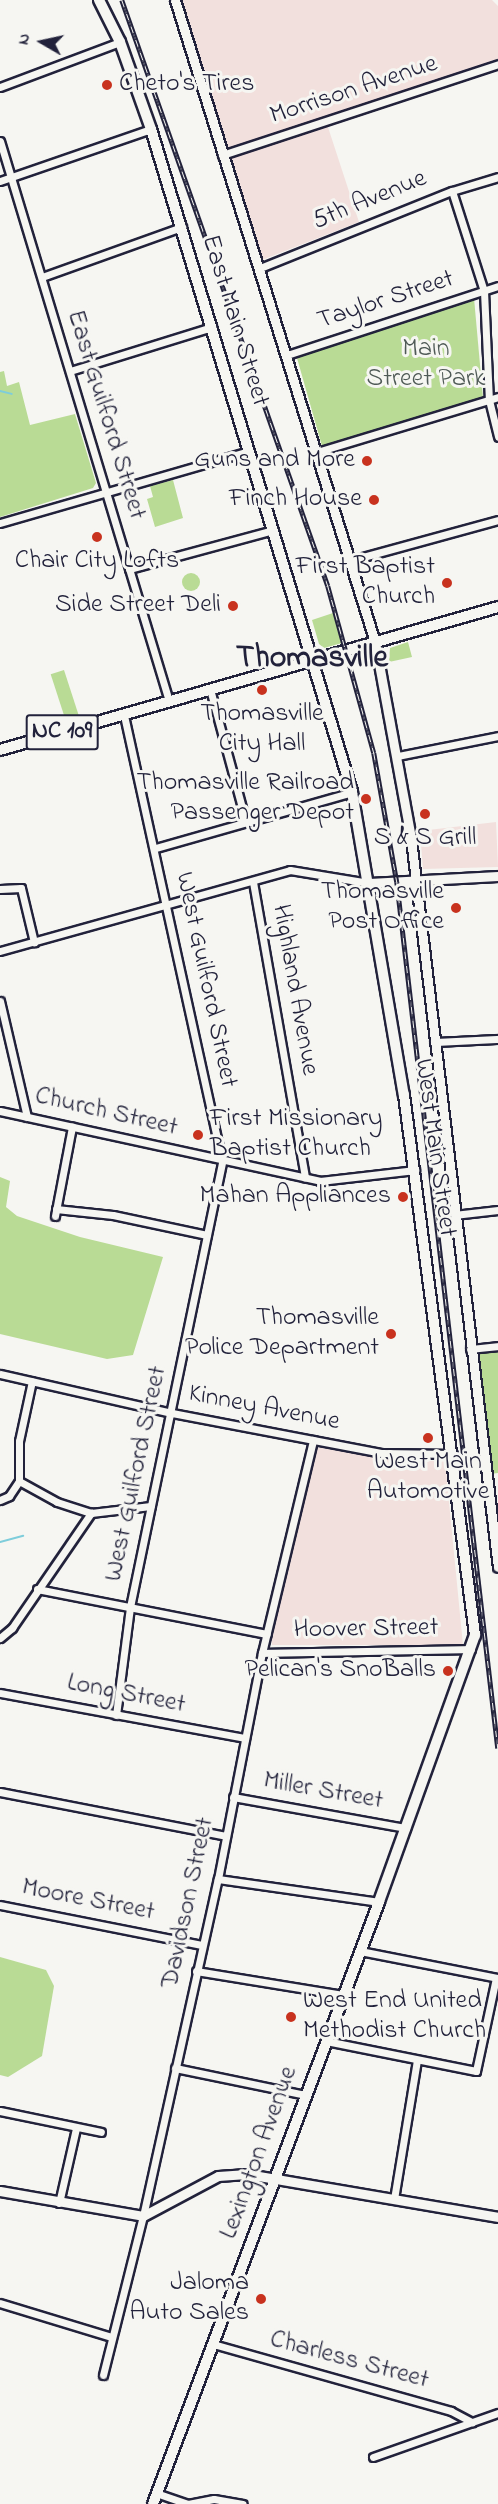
<!DOCTYPE html>
<style>
body{margin:0}
#map{position:relative;width:498px;height:2504px;overflow:hidden;background:#f6f6f2;font-family:"Indie Flower",sans-serif}
div>[style]{position:absolute}
[style*='--x']{left:calc(var(--x)*1px);top:calc(var(--y)*1px);width:calc(var(--w)*1px);rotate:calc(var(--a)*1deg)}
.built>*{inset:0;background:#f2e0dd}
.green>*{inset:0;background:#b9db95;transform-origin:0 0}
.round{border-radius:50%}
.stream>*{height:2px;margin:-1px;padding:0 1px;transform-origin:1px;border-radius:1px;background:#7ecddb}
.roads{filter:drop-shadow(2px 0 #22223b) drop-shadow(-2px 0 #22223b) drop-shadow(0 2px #22223b) drop-shadow(0 -2px #22223b)}
.minor>*{height:7px;margin:-3.5px;padding:0 3.5px;transform-origin:3.5px;border-radius:3.5px;background:#f6f6f2}
.tertiary>*{height:9px;margin:-4.5px;padding:0 4.5px;transform-origin:4.5px;border-radius:4.5px;background:#f6f6f2}
.secondary>*{height:10px;margin:-5px;padding:0 5px;transform-origin:5px;border-radius:5px;background:#f6f6f2}
.primary>*{height:10px;margin:-5px;padding:0 5px;transform-origin:5px;border-radius:5px;background:#f6f6f2}
.rail>*{height:4.5px;margin-top:-2.25px;transform-origin:0;background:repeating-linear-gradient(90deg,#f6f6f2 0 7px,#22223b 0 14px);box-sizing:border-box;border-block:2px solid #22223b}
.dots>*{width:16px;height:16px;translate:-50% -50%;box-sizing:border-box;border:3px solid #f6f6f2;border-radius:50%}
span{translate:-50% -50%;white-space:nowrap;text-align:center;line-height:1.15;-webkit-text-stroke:6px #f6f6f2;paint-order:stroke}
.shield-label span{padding:2px 4px;background:#f6f6f2;border:2px solid;border-radius:4px;-webkit-text-stroke-width:0}
.shield-label{font-size:24px;color:#22223b;font-weight:700}
.poi-label{font-size:26px;color:#22223b}
.left{translate:0 -50%;text-align:left}
.right{translate:-100% -50%;text-align:right}
.street-label{font-size:26px;color:#22223b}
.park-label{font-size:26px;color:#4f5a56}
.district-label{font-size:32px;color:#22223b;font-weight:700}
.north{position:absolute;left:12px;top:12px;width:60px;height:60px;-webkit-text-stroke:4px #f6f6f2;paint-order:stroke;rotate:279deg;font-size:16px;font-weight:700;line-height:24px;text-align:center;color:#22223b}
.north::after{content:'';display:block;margin:auto;width:21px;height:27px;background:#22223b;clip-path:polygon(50% 0,100% 100%,50% 72%,0 100%)}
</style>
<div id="map">
<div class="built">
<i style="clip-path:polygon(182px 0,492px 0,498px 6px,498px 59px,325px 118px,359px 222px,262px 260px)"></i>
<i style="clip-path:polygon(496px 822px,498px 867px,423px 869px,420px 831px)"></i>
<i style="clip-path:polygon(314px 1447px,413px 1461px,445px 1461px,463px 1645px,272px 1645px,271px 1636px)"></i>
</div>
<div class="green">
<i style="clip-path:polygon(474px 298px,483px 398px,322px 446px,297px 358px)"></i>
<i style="clip-path:polygon(4px 371px,7px 386px,19px 382px,30px 425px,75px 414px,96px 483px,93px 488px,0 517px,0 372px)"></i>
<i style="clip-path:polygon(173px 480px,183px 518px,155px 527px,147px 499px,153px 497px,150px 486px)"></i>
<i class="round" style="left:182px;top:573px;width:18px;height:18px"></i>
<i style="clip-path:polygon(333px 613px,342px 643px,324px 648px,319px 644px,312px 620px)"></i>
<i style="clip-path:polygon(408px 642px,412px 657px,389px 662px,390px 648px)"></i>
<i style="left:64px;top:670px;width:52px;height:14px;rotate:72deg"></i>
<i style="clip-path:polygon(0 1177px,10px 1181px,6px 1207px,17px 1216px,80px 1237px,163px 1257px,133px 1355px,107px 1359px,0 1334px)"></i>
<i style="clip-path:polygon(498px 1351px,498px 1473px,490px 1474px,470px 1354px)"></i>
<i style="clip-path:polygon(0 1957px,46px 1970px,54px 1986px,42px 2056px,8px 2077px,0 2075px)"></i>
</div>
<div class="stream">
<i style="--x:0;--y:391;--w:12;--a:14"></i>
<i style="--x:0;--y:1542;--w:24;--a:-15"></i>
</div>
<div class="roads">
<div class="minor">
<i style="--x:0;--y:87;--w:128;--a:-20.6"></i>
<i style="--x:0;--y:141;--w:585;--a:73.21"></i>
<i style="--x:222;--y:155;--w:291;--a:-18.2"></i>
<i style="--x:0;--y:181;--w:160;--a:-19"></i>
<i style="--x:452;--y:191;--w:105;--a:72.3"></i>
<i style="--x:484;--y:291;--w:109;--a:87.4"></i>
<i style="--x:489;--y:400;--w:38;--a:76"></i>
<i style="--x:260;--y:268;--w:207;--a:-21.9"></i>
<i style="--x:452;--y:191;--w:48;--a:-16.9"></i>
<i style="--x:42;--y:277;--w:149;--a:-19.7"></i>
<i style="--x:287;--y:355;--w:222;--a:-18.1"></i>
<i style="--x:70;--y:371;--w:149;--a:-17.2"></i>
<i style="--x:317;--y:452;--w:189;--a:-16.9"></i>
<i style="--x:0;--y:523;--w:260;--a:-16.1"></i>
<i style="--x:352;--y:560;--w:151;--a:-15.3"></i>
<i style="--x:129;--y:569;--w:150;--a:-15.1"></i>
<i style="--x:210;--y:689;--w:138;--a:74.9"></i>
<i style="--x:398;--y:756;--w:102;--a:-11.3"></i>
<i style="--x:156;--y:848;--w:204;--a:-15.9"></i>
<i style="--x:253;--y:882;--w:300;--a:80"></i>
<i style="--x:0;--y:889;--w:21;--a:-3"></i>
<i style="--x:21;--y:888;--w:56;--a:76.5"></i>
<i style="--x:0;--y:951;--w:301;--a:-15.6"></i>
<i style="--x:290;--y:870;--w:80;--a:9.3"></i>
<i style="--x:0;--y:1001;--w:119;--a:76.9"></i>
<i style="--x:434;--y:1042;--w:64;--a:-2.7"></i>
<i style="--x:0;--y:1111;--w:328;--a:12.3"></i>
<i style="--x:320;--y:1181;--w:96;--a:-6.6"></i>
<i style="--x:56;--y:1209;--w:57;--a:6"></i>
<i style="--x:113;--y:1215;--w:96;--a:12"></i>
<i style="--x:454;--y:1215;--w:44;--a:-6.5"></i>
<i style="--x:55;--y:1216;--w:91;--a:-79.2"></i>
<i style="--x:470;--y:1349;--w:28;--a:-6"></i>
<i style="--x:0;--y:1374;--w:176;--a:12.8"></i>
<i style="--x:172;--y:1413;--w:214;--a:10.8"></i>
<i style="--x:382;--y:1453;--w:71;--a:0.8"></i>
<i style="--x:19;--y:1481;--w:43;--a:28.9"></i>
<i style="--x:57;--y:1502;--w:36;--a:18"></i>
<i style="--x:91;--y:1513;--w:60;--a:-6.7"></i>
<i style="--x:0;--y:1500;--w:10;--a:-24"></i>
<i style="--x:9;--y:1496;--w:18;--a:-56"></i>
<i style="--x:19;--y:1481;--w:40;--a:-90"></i>
<i style="--x:19;--y:1441;--w:61;--a:-77.8"></i>
<i style="--x:37;--y:1589;--w:234;--a:11.1"></i>
<i style="--x:0;--y:1638;--w:16;--a:-40"></i>
<i style="--x:12;--y:1628;--w:140;--a:-55.5"></i>
<i style="--x:262;--y:1653;--w:209;--a:-1.1"></i>
<i style="--x:0;--y:1693;--w:249;--a:10.4"></i>
<i style="--x:116;--y:1715;--w:109;--a:-82.6"></i>
<i style="--x:130;--y:1607;--w:455;--a:-78.3"></i>
<i style="--x:222;--y:1161;--w:458;--a:-102.4"></i>
<i style="--x:0;--y:1792;--w:230;--a:11"></i>
<i style="--x:233;--y:1797;--w:176;--a:10.2"></i>
<i style="--x:218;--y:1879;--w:163;--a:8.1"></i>
<i style="--x:0;--y:1905;--w:206;--a:11.2"></i>
<i style="--x:360;--y:1951;--w:141;--a:11.1"></i>
<i style="--x:196;--y:1971;--w:149;--a:9.3"></i>
<i style="--x:326;--y:2041;--w:153;--a:11.3"></i>
<i style="--x:476;--y:2071;--w:95;--a:-77.9"></i>
<i style="--x:175;--y:2068;--w:133;--a:11.7"></i>
<i style="--x:0;--y:2111;--w:103;--a:11.7"></i>
<i style="--x:394;--y:2199;--w:141;--a:-80.6"></i>
<i style="--x:59;--y:2203;--w:77;--a:-77.2"></i>
<i style="--x:0;--y:2303;--w:116;--a:17"></i>
<i style="--x:213;--y:2344;--w:247;--a:15.7"></i>
<i style="--x:451;--y:2411;--w:24;--a:28"></i>
<i style="--x:103;--y:2375;--w:164;--a:-75.9"></i>
<i style="--x:143;--y:2216;--w:345;--a:-77.5"></i>
<i style="--x:218;--y:1879;--w:230;--a:-79"></i>
<i style="--x:262;--y:1653;--w:219;--a:-76.5"></i>
<i style="--x:373;--y:2457;--w:133;--a:-19.4"></i>
<i style="--x:156;--y:2493;--w:34;--a:19"></i>
<i style="--x:188;--y:2504;--w:26;--a:-11"></i>
<i style="--x:214;--y:2499;--w:29;--a:10"></i>
</div>
<div class="tertiary">
<i style="--x:175;--y:0;--w:672;--a:72.7"></i>
<i style="--x:375;--y:642;--w:200;--a:79.6"></i>
<i style="--x:411;--y:839;--w:733;--a:83.19"></i>
<i style="--x:369;--y:883;--w:129;--a:-3.1"></i>
<i style="--x:0;--y:2191;--w:145;--a:9.9"></i>
<i style="--x:143;--y:2216;--w:85;--a:-28.1"></i>
<i style="--x:218;--y:2176;--w:29;--a:-4"></i>
<i style="--x:247;--y:2174;--w:255;--a:9.7"></i>
</div>
<div class="secondary">
<i style="--x:99;--y:0;--w:47;--a:63.4"></i>
<i style="--x:120;--y:42;--w:92;--a:70.4"></i>
<i style="--x:151;--y:129;--w:693;--a:73.13"></i>
<i style="--x:352;--y:792;--w:307;--a:80.3"></i>
<i style="--x:404;--y:1095;--w:545;--a:82.51"></i>
<i style="--x:475;--y:1635;--w:284;--a:109.8"></i>
<i style="--x:379;--y:1902;--w:643;--a:110.58"></i>
</div>
<div class="primary">
<i style="--x:0;--y:750;--w:518;--a:-16.02"></i>
</div>
</div>
<div class="rail">
<i style="--x:122;--y:0;--w:621;--a:70.63"></i>
<i style="--x:328;--y:586;--w:173;--a:74.6"></i>
<i style="--x:374;--y:753;--w:131;--a:79.9"></i>
<i style="--x:397;--y:882;--w:872;--a:83.35"></i>
</div>
<div class="dots">
<i style="left:107px;top:85px;background:#c8321e"></i>
<i style="left:367px;top:461px;background:#c8321e"></i>
<i style="left:374px;top:500px;background:#c8321e"></i>
<i style="left:97px;top:537px;background:#c8321e"></i>
<i style="left:447px;top:583px;background:#c8321e"></i>
<i style="left:233px;top:606px;background:#c8321e"></i>
<i style="left:262px;top:690px;background:#c8321e"></i>
<i style="left:366px;top:799px;background:#c8321e"></i>
<i style="left:425px;top:814px;background:#c8321e"></i>
<i style="left:456px;top:908px;background:#c8321e"></i>
<i style="left:198px;top:1135px;background:#c8321e"></i>
<i style="left:403px;top:1197px;background:#c8321e"></i>
<i style="left:391px;top:1334px;background:#c8321e"></i>
<i style="left:428px;top:1438px;background:#c8321e"></i>
<i style="left:448px;top:1671px;background:#c8321e"></i>
<i style="left:291px;top:2017px;background:#c8321e"></i>
<i style="left:261px;top:2299px;background:#c8321e"></i>
</div>
<div class="shield-label">
<span style="left:62px;top:732px">NC 109</span>
</div>
<div class="poi-label">
<span class="left" style="left:119px;top:85px">Cheto's Tires</span>
<span class="right" style="left:355px;top:461px">Guns and More</span>
<span class="right" style="left:362px;top:500px">Finch House</span>
<span style="left:97px;top:562px">Chair City Lofts</span>
<span class="right" style="left:435px;top:583px">First Baptist<br>Church</span>
<span class="right" style="left:221px;top:606px">Side Street Deli</span>
<span style="left:262px;top:730px">Thomasville<br>City Hall</span>
<span class="right" style="left:354px;top:799px">Thomasville Railroad<br>Passenger Depot</span>
<span style="left:425px;top:839px">S &amp; S Grill</span>
<span class="right" style="left:444px;top:908px">Thomasville<br>Post Office</span>
<span class="left" style="left:210px;top:1135px">First Missionary<br>Baptist Church</span>
<span class="right" style="left:391px;top:1197px">Mahan Appliances</span>
<span class="right" style="left:379px;top:1334px">Thomasville<br>Police Department</span>
<span style="left:428px;top:1478px">West Main<br>Automotive</span>
<span class="right" style="left:436px;top:1671px">Pelican's SnoBalls</span>
<span class="left" style="left:303px;top:2017px">West End United<br>Methodist Church</span>
<span class="right" style="left:249px;top:2299px">Jaloma<br>Auto Sales</span>
</div>
<div class="street-label">
<span style="left:354px;top:91px;rotate:-18deg">Morrison Avenue</span>
<span style="left:370px;top:201px;rotate:-22deg">5th Avenue</span>
<span style="left:386px;top:301px;rotate:-18deg">Taylor Street</span>
<span style="left:234px;top:321px;rotate:73deg">East Main Street</span>
<span style="left:105px;top:415px;rotate:73deg">East Guilford Street</span>
<span style="left:205px;top:980px;rotate:78deg">West Guilford Street</span>
<span style="left:294px;top:990px;rotate:80deg">Highland Avenue</span>
<span style="left:106px;top:1113px;rotate:13deg">Church Street</span>
<span style="left:434px;top:1148px;rotate:82deg">West Main Street</span>
<span style="left:264px;top:1409px;rotate:11deg">Kinney Avenue</span>
<span style="left:137px;top:1474px;rotate:-78deg">West Guilford Street</span>
<span style="left:366px;top:1630px;rotate:-1deg">Hoover Street</span>
<span style="left:126px;top:1695px;rotate:11deg">Long Street</span>
<span style="left:323px;top:1792px;rotate:10deg">Miller Street</span>
<span style="left:88px;top:1901px;rotate:11deg">Moore Street</span>
<span style="left:189px;top:1903px;rotate:-78deg">Davidson Street</span>
<span style="left:260px;top:2153px;rotate:-70deg">Lexington Avenue</span>
<span style="left:349px;top:2361px;rotate:15deg">Charless Street</span>
</div>
<div class="park-label">
<span style="left:426px;top:365px">Main<br>Street Park</span>
</div>
<div class="district-label">
<span style="left:312px;top:659px">Thomasville</span>
</div>
<div class="north">N</div>
</div>
